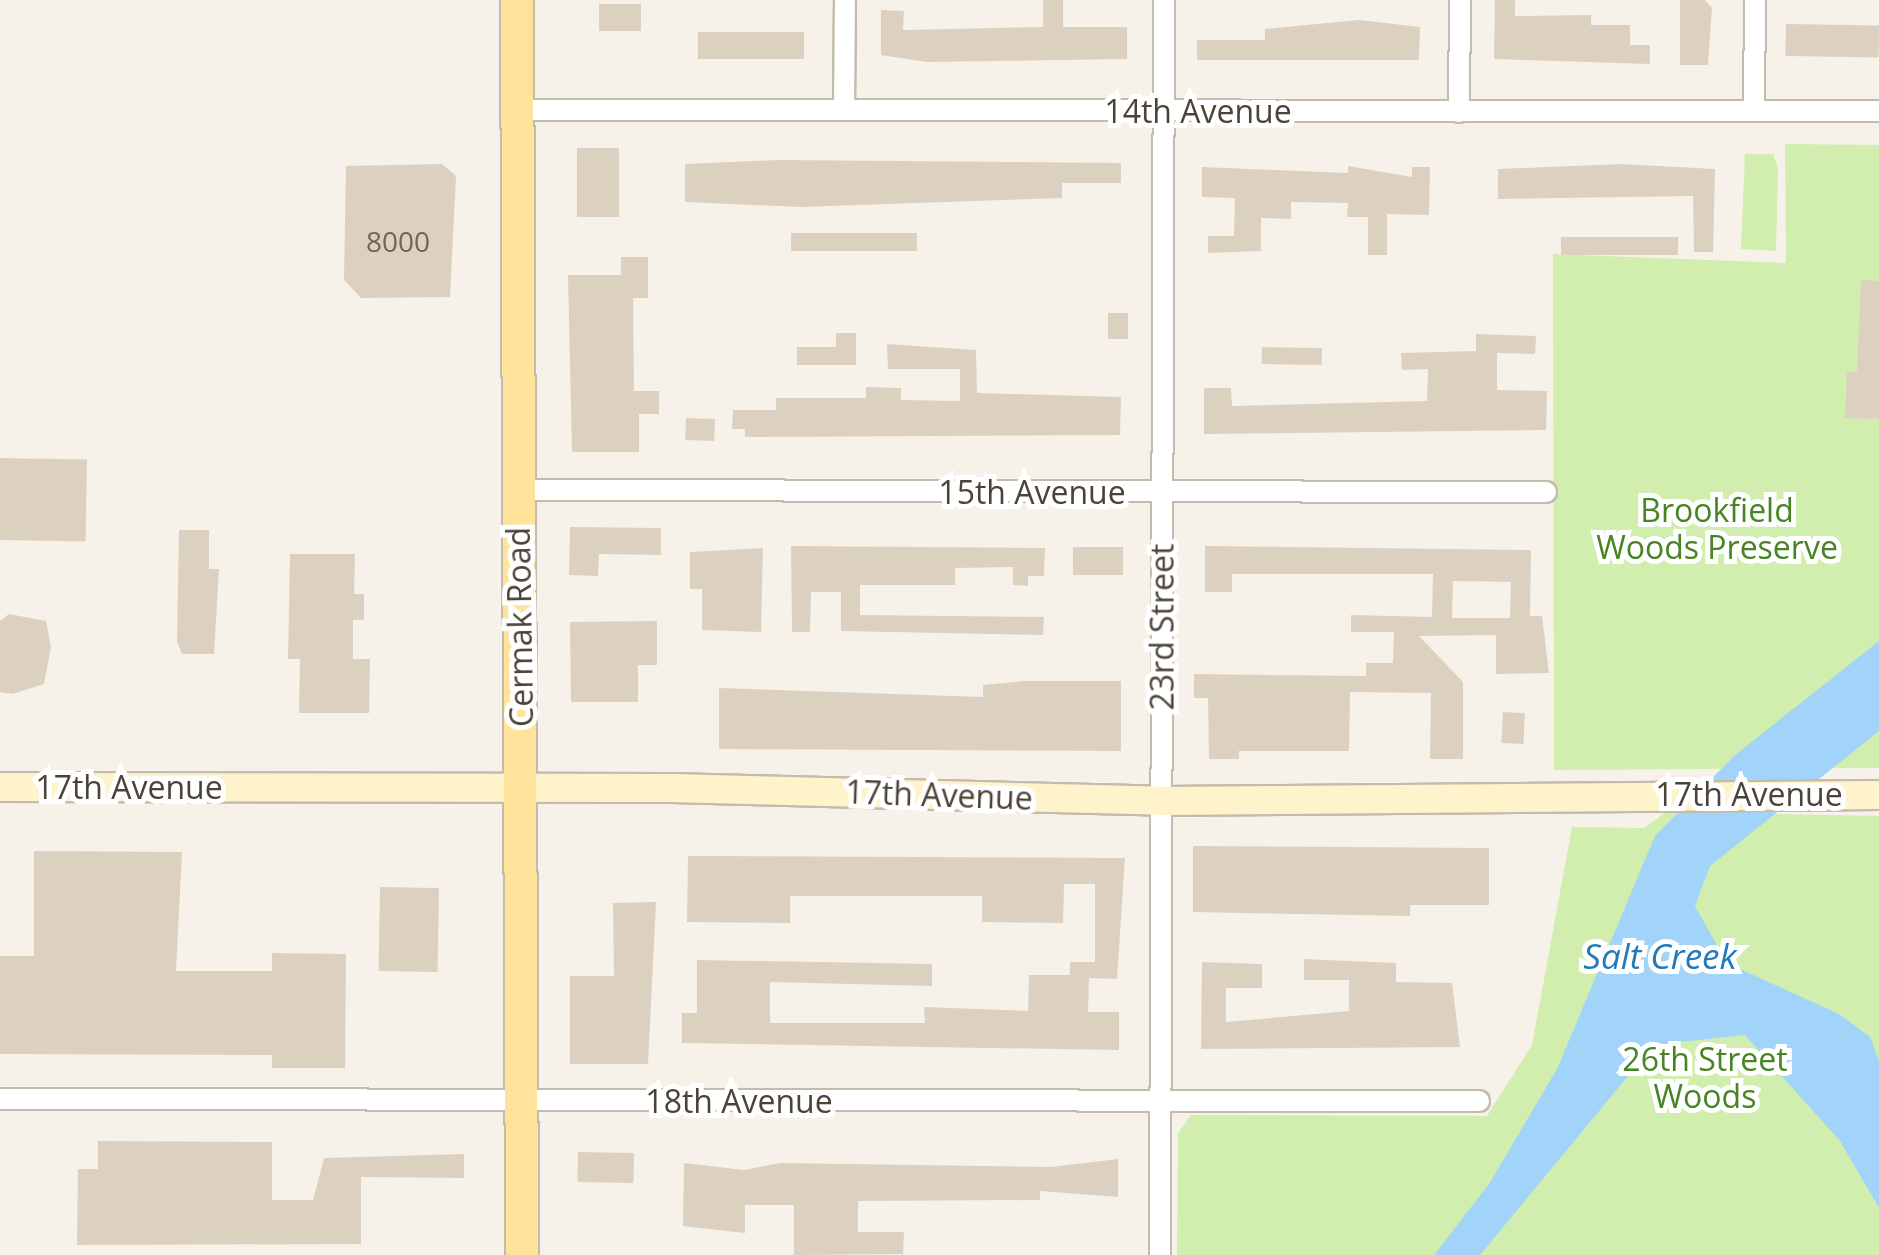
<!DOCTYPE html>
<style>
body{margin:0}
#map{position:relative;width:1879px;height:1255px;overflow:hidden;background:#f6f2e9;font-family:"Open Sans",sans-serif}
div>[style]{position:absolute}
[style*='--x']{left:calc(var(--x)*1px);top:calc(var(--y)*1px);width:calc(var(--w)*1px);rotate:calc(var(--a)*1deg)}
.green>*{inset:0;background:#d1eeaf}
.water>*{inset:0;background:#a1d4f8}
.building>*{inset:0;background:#dcd1c1;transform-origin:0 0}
.roads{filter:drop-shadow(2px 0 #c3bbab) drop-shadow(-2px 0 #c3bbab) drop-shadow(0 2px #c3bbab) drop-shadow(0 -2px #c3bbab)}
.street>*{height:20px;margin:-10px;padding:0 10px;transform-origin:10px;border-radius:10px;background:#fff}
.secondary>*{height:28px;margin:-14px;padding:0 14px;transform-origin:14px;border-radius:14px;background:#fff3cb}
.primary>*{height:32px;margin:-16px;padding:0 16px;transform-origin:16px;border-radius:16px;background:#ffe39a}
span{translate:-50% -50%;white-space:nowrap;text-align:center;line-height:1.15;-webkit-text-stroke:10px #fff;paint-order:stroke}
.number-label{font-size:28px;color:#6f665a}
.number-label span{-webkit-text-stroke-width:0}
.street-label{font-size:32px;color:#4b4337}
.park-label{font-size:32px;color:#478423}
.water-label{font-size:35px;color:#227aba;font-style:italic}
</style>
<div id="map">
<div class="green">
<i style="clip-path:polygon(1785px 144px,1879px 145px,1879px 768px,1554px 770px,1553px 254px,1786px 263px)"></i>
<i style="clip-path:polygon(1745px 154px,1773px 154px,1778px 168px,1776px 251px,1741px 249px)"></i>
<i style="clip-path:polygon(1666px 812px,1879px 816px,1879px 1255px,1177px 1255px,1178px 1133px,1191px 1115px,1487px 1116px,1532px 1045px,1572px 827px,1644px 828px)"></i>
</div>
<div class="water">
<i style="clip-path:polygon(1879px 641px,1879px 731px,1710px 866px,1695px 906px,1727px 963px,1839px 1014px,1870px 1037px,1879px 1061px,1879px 1208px,1840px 1141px,1745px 1035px,1681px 1042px,1638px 1064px,1480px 1255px,1434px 1255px,1489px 1184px,1557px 1069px,1655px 836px,1734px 756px)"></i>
</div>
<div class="building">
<i style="clip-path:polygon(1043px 0,1063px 0,1063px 27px,1127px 27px,1127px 59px,926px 62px,881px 55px,881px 10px,904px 11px,903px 30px,1043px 27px)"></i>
<i style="clip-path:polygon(1495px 0,1515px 0,1515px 16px,1591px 15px,1591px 25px,1630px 25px,1630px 45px,1650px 45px,1650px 64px,1494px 59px)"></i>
<i style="clip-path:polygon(1680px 0,1705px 0,1712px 8px,1708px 65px,1680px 65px)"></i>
<i style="left:599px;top:4px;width:42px;height:27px"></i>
<i style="clip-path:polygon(1359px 20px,1420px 27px,1419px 60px,1197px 60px,1197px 40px,1265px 40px,1265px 29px)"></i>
<i style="left:1786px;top:24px;width:93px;height:32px;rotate:1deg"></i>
<i style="left:698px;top:32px;width:106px;height:27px"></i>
<i style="left:577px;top:148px;width:42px;height:69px"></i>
<i style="clip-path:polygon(778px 160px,1121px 163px,1121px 183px,1062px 183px,1062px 198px,801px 207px,685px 202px,685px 164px)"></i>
<i style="clip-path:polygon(442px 164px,456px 176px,450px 297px,361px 298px,344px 280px,346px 166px)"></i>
<i style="clip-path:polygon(1621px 164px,1715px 169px,1713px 252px,1694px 252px,1693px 196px,1498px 199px,1498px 169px)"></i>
<i style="clip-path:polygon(1348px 166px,1412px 177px,1412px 167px,1430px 167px,1429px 215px,1387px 214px,1387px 255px,1368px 255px,1368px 217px,1347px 217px,1348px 203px,1291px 202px,1291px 219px,1261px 218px,1261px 251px,1208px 253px,1208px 236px,1234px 236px,1235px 198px,1202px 197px,1202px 167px,1348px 173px)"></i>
<i style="left:791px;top:233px;width:126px;height:18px"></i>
<i style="left:1561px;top:237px;width:117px;height:18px"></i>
<i style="clip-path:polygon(621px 257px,648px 257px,648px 298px,633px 298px,634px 391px,659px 391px,659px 414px,639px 414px,639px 452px,572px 452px,568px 275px,621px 275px)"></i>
<i style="clip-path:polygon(1861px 280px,1879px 281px,1879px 419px,1845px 418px,1847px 372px,1857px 372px)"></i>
<i style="left:1108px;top:313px;width:20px;height:26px"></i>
<i style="clip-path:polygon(836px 333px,856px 333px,856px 365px,797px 365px,797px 347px,836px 347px)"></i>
<i style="clip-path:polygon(1476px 334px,1536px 336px,1535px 354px,1497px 353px,1497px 390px,1547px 391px,1546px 430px,1204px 434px,1204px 388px,1231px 388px,1232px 406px,1427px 401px,1428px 369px,1402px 370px,1401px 353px,1476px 351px)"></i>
<i style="clip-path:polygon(887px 344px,976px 350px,977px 393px,1121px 397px,1120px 435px,745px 437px,745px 429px,732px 429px,733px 410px,776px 410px,776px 398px,866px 398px,866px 387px,901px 388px,901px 400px,960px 401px,960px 369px,888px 369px)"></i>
<i style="left:1262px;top:347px;width:60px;height:17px;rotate:1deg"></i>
<i style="left:686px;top:418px;width:29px;height:22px;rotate:2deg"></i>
<i style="left:0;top:458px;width:87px;height:82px;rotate:1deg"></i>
<i style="clip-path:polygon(570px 527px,661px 528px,661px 555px,599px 554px,598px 576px,569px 575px)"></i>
<i style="clip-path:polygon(179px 530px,209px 530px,209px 569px,219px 569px,214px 654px,182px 654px,177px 641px)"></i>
<i style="clip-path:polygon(791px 546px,1045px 548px,1044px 576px,1028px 576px,1028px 586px,1013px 585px,1013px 567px,955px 568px,955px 585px,860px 585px,860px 615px,1044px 617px,1043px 635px,841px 631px,841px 592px,811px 592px,810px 632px,792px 632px)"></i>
<i style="clip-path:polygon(evenodd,1205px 546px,1531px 550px,1530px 616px,1542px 616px,1549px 673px,1496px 674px,1496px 635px,1419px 636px,1463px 682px,1463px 759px,1430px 759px,1431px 693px,1350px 692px,1349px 751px,1239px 751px,1239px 759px,1209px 759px,1208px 698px,1194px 698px,1194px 674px,1366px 676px,1366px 663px,1393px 663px,1394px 632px,1351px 632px,1351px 615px,1432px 617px,1433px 574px,1232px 574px,1232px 592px,1205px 592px,1205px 546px,1453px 581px,1511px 582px,1510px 618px,1452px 618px,1453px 581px)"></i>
<i style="left:1073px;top:547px;width:50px;height:28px"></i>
<i style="clip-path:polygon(763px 548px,761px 632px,702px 630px,702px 589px,690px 589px,690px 552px)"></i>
<i style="clip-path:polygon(290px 554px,355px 554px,354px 594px,364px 594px,364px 620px,353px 620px,353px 659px,370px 659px,369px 713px,299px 713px,300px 659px,288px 659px)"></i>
<i style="clip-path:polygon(9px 614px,46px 621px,51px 647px,44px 684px,12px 694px,0 692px,0 621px)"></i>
<i style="clip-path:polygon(657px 621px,657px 665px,638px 665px,638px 702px,571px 702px,570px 622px)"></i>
<i style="clip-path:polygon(1025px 681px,1121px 681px,1121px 751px,719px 749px,719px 688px,983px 697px,983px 685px)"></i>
<i style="left:1503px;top:712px;width:22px;height:31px;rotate:3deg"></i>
<i style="clip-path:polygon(1193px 846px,1489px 848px,1489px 905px,1410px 905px,1410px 916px,1193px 912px)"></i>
<i style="clip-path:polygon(34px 851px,182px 852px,176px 971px,272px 971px,272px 953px,346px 954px,345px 1068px,272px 1068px,272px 1055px,0 1054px,0 956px,34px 956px)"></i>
<i style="clip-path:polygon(688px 856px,1125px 858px,1117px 979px,1089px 978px,1088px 1012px,1119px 1012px,1119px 1050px,682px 1043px,682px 1013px,697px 1013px,697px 960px,932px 964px,932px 986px,770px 982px,770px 1023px,925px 1023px,924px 1007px,1028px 1011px,1029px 975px,1070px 975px,1070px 962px,1095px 962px,1095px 884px,1064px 884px,1063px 923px,982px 922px,982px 896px,790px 896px,790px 923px,687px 922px)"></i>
<i style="left:380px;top:887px;width:59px;height:84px;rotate:1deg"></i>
<i style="clip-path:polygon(656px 902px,648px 1064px,570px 1064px,570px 976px,614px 976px,613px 903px)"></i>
<i style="clip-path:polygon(1304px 959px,1396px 963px,1396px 982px,1452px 983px,1460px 1047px,1201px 1049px,1202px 962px,1262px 964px,1262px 988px,1226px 988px,1226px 1022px,1349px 1011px,1349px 980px,1304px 980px)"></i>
<i style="clip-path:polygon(98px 1141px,272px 1142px,272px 1200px,313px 1200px,324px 1158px,464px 1154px,464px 1178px,361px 1177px,361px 1244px,77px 1245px,78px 1169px,98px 1169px)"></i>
<i style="left:578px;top:1152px;width:56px;height:30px;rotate:1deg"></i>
<i style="clip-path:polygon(1118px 1159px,1118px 1197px,1040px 1191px,1040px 1200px,858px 1201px,858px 1232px,904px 1232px,903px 1254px,794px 1255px,794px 1205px,745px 1205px,745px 1233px,683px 1226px,684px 1163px,744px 1170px,780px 1163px,1051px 1167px)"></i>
</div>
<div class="roads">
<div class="street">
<i style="--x:516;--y:110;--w:1363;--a:0.04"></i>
<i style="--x:844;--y:110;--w:110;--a:-89.5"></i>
<i style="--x:1754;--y:110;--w:110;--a:-89.5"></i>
<i style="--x:1459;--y:112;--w:112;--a:-89.5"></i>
<i style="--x:518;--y:490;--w:1028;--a:0.11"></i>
<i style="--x:0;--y:1099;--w:1479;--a:0.08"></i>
<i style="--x:1160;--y:1255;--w:1255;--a:-89.82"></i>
</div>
<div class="secondary">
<i style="--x:0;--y:787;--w:672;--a:0.09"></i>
<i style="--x:672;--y:788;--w:491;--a:1.5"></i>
<i style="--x:1163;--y:801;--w:716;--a:-0.48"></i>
</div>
<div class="primary">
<i style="--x:517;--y:0;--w:1255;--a:89.77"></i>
</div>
</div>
<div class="number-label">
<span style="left:398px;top:241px">8000</span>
</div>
<div class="street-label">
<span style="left:1198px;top:111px">14th Avenue</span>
<span style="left:1032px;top:492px">15th Avenue</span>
<span style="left:520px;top:627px;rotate:-91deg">Cermak Road</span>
<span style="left:1162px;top:627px;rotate:-90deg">23rd Street</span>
<span style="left:129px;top:787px">17th Avenue</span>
<span style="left:1749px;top:794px">17th Avenue</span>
<span style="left:939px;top:795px;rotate:2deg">17th Avenue</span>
<span style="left:739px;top:1101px">18th Avenue</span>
</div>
<div class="park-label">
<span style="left:1717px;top:529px">Brookfield<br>Woods Preserve</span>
<span style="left:1705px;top:1078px">26th Street<br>Woods</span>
</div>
<div class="water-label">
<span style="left:1660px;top:956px">Salt Creek</span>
</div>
</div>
